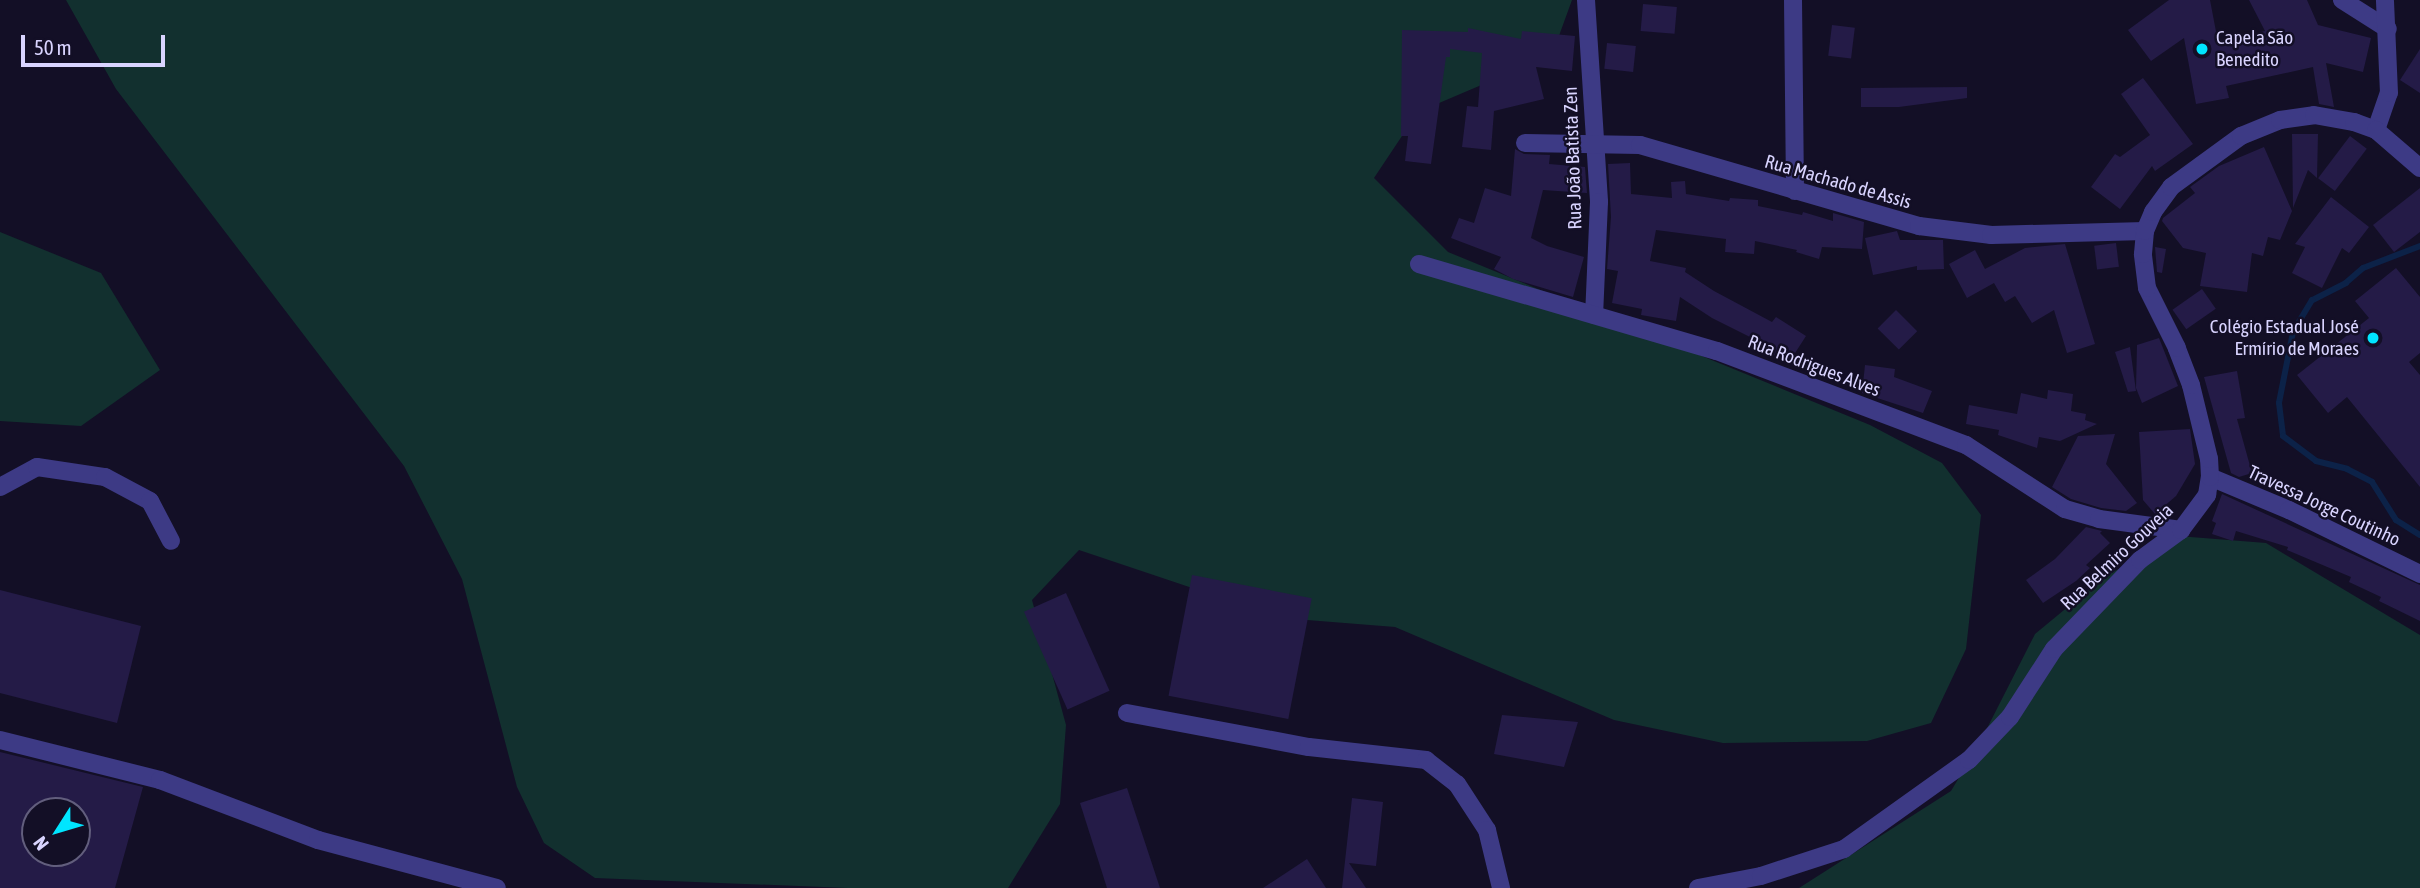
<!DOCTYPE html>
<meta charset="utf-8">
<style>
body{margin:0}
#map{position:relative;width:2420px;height:888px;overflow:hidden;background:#130f26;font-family:"Asap Condensed",sans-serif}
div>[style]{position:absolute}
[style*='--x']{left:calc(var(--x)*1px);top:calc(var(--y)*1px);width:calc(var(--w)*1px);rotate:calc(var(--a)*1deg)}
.green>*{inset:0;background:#12302f}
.stream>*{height:6px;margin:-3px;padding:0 3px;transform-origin:3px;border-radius:3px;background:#0c2248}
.building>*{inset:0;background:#241b47;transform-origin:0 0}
.minor>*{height:18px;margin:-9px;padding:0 9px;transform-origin:9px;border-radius:9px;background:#3d3a85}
.dots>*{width:19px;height:19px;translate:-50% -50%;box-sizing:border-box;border:4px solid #130f26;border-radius:50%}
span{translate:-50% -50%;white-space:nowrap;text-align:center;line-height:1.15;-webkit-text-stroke:5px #130f26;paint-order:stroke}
.poi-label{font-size:19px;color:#d9d4ff}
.left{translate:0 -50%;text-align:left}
.right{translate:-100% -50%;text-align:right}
.street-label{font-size:19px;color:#d9d4ff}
.north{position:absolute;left:21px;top:797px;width:70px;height:70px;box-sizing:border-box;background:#130f26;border:2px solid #625e7d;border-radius:50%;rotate:233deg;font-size:19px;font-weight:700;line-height:28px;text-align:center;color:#d9d4ff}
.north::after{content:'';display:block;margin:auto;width:24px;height:32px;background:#00e5ff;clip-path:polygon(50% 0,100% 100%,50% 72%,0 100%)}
.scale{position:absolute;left:21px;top:35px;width:144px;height:32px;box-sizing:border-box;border:4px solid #d9d4ff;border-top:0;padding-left:9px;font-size:21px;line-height:24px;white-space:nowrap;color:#d9d4ff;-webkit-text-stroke:5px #130f26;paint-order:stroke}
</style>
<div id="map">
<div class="green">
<i style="clip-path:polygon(66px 0,1572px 0,1552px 55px,1418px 112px,1374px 178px,1448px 252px,1870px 425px,1942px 463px,1981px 515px,1966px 649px,1931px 723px,1867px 741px,1723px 743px,1614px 720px,1395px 627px,1282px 618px,1079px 550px,1032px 600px,1066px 725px,1060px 804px,1008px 888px,848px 888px,595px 878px,544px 843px,517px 787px,462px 579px,404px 466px,116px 89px)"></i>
<i style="clip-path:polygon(0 232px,101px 273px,160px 370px,81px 426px,0 421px)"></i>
<i style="clip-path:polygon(2178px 536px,2266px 543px,2420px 635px,2420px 888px,1799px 888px,1951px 791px,1978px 746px,2035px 634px,2104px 577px)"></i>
</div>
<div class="stream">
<i style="--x:2420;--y:246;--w:61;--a:158.9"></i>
<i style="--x:2363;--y:268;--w:23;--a:139"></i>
<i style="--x:2346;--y:283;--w:38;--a:153"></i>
<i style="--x:2312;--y:300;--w:37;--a:121"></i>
<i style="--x:2293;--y:332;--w:72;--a:101.2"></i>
<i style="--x:2279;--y:403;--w:33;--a:83"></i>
<i style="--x:2283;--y:436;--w:41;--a:37.1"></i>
<i style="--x:2316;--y:461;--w:32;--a:14"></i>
<i style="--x:2347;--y:469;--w:28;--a:27"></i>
<i style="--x:2372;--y:482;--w:45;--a:57.7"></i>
<i style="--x:2396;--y:520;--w:28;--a:32"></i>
</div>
<div class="building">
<i style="clip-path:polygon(2169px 0,2210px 0,2218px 42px,2265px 31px,2249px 0,2307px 0,2318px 25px,2371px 38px,2363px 72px,2326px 63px,2334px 107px,2319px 104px,2313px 67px,2226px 86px,2229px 98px,2196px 104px,2184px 38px,2151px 61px,2128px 30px)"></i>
<i style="left:1643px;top:4px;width:34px;height:27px;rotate:5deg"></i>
<i style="left:1832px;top:25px;width:23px;height:31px;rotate:7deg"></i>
<i style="clip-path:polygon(1468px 28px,1521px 39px,1522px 31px,1575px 36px,1572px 71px,1536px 67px,1544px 99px,1494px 111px,1491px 150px,1462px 147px,1467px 106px,1478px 107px,1482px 53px,1450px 49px,1450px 57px,1446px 57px,1431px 164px,1405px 161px,1408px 136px,1401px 136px,1402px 30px,1468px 32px)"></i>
<i style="left:1607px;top:43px;width:29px;height:26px;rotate:6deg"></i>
<i style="clip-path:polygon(2420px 49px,2420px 93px,2400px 80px)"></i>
<i style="clip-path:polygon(2143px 78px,2193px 144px,2155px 171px,2152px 166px,2120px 209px,2091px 187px,2115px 154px,2120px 157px,2150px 135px,2121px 94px)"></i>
<i style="clip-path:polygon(1967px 87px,1967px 98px,1899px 107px,1861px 107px,1861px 88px)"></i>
<i style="clip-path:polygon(2292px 134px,2318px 134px,2317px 178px,2308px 170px,2293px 208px)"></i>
<i style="left:2350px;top:136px;width:21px;height:53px;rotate:37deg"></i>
<i style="clip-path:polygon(2264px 147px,2292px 211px,2280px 240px,2268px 237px,2263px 256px,2252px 253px,2247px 292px,2200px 286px,2206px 253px,2183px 248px,2162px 221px,2163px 218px,2195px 193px,2190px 187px,2219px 166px)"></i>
<i style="clip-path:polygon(1515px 149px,1524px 154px,1550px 155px,1549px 164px,1585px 167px,1587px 193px,1543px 190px,1531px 238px,1547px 246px,1584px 257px,1573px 297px,1513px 279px,1494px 269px,1501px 257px,1451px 238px,1459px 218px,1474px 223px,1485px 188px,1511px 196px)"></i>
<i style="clip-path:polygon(1630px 163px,1631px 194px,1672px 198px,1671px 182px,1685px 181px,1686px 194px,1729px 201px,1730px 198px,1758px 200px,1758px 206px,1802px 215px,1803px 212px,1833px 221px,1833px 213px,1864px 222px,1862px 249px,1822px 247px,1819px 259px,1796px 252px,1797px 250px,1755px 241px,1754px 254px,1725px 252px,1726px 239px,1656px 230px,1650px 261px,1686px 268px,1685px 272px,1714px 291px,1772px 322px,1776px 317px,1806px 336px,1788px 364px,1758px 345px,1760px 342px,1712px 318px,1680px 297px,1676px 321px,1641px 315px,1642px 309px,1612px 303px,1618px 271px,1607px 269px,1611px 217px,1608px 164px)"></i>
<i style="clip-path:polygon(2420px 188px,2420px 232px,2394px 252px,2373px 225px)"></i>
<i style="clip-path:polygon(2331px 197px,2369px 227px,2349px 253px,2342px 248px,2322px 288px,2292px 273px,2305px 247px,2295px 244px)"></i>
<i style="clip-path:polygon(1897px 231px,1900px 240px,1943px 240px,1944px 269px,1917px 270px,1917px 266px,1873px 275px,1865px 238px)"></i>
<i style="left:2116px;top:243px;width:24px;height:22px;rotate:83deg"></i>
<i style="clip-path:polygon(2065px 244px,2095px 344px,2067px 353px,2054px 310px,2032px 323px,2015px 296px,2005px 302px,1994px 283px,1967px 298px,1949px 264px,1975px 250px,1985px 269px,2025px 248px)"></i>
<i style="clip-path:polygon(2155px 247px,2166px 249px,2162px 273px,2157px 272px)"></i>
<i style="clip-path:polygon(2396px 268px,2420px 297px,2420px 353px,2409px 362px,2420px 375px,2420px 487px,2347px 397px,2328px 413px,2297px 375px,2369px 318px,2355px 301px)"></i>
<i style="left:2202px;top:289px;width:24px;height:36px;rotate:55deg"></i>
<i style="left:1896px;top:310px;width:30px;height:26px;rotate:45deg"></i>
<i style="clip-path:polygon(2159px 338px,2178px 386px,2142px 403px,2136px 388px,2137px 345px)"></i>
<i style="clip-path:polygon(2130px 347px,2136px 391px,2128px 392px,2115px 352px)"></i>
<i style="clip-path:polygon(1865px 365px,1895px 369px,1894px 377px,1932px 391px,1923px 413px,1862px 393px)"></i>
<i style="clip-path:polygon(2237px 371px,2245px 418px,2237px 419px,2252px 473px,2239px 477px,2231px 473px,2204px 377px)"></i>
<i style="clip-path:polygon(2048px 390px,2073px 394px,2071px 411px,2086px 414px,2085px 420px,2097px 424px,2060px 441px,2039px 437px,2037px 448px,1998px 435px,1999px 430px,1966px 424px,1969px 405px,2017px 414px,2021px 393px,2047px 399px)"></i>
<i style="clip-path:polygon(2190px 429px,2195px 464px,2176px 496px,2155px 514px,2143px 500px,2139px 432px)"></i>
<i style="clip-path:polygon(2115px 434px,2106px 464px,2137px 503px,2126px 511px,2101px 508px,2071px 499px,2052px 487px,2078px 436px)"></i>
<i style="clip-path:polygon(2222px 494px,2420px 585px,2420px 621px,2379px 601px,2381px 597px,2349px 582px,2351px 577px,2287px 550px,2288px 547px,2236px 531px,2233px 541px,2212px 534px,2216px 523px,2212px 521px)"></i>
<i style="clip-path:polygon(2086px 527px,2102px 531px,2100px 533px,2110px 543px,2086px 565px,2090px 568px,2076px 581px,2043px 603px,2026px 580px,2055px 559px)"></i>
<i style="left:1192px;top:575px;width:122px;height:123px;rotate:11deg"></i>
<i style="clip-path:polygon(0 590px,141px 626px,117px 723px,0 693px)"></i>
<i style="left:1066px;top:593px;width:107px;height:46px;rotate:66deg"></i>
<i style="clip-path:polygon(1502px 715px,1578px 722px,1564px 767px,1494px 754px)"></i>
<i style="clip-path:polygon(evenodd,0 752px,143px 787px,115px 888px,0 888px,0 752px,35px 811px,77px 811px,77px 853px,35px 853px,35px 811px)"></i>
<i style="clip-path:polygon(1127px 788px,1160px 888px,1107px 888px,1080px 803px)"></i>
<i style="clip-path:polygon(1352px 798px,1383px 802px,1376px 866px,1349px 863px,1366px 888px,1342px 888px)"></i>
<i style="clip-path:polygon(1307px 859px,1326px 888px,1263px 888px)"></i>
</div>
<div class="minor">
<i style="--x:1586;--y:0;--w:202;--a:86.3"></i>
<i style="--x:1599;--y:202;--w:113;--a:92.5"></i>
<i style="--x:1793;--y:0;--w:191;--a:89.4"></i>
<i style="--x:2342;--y:0;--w:54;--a:32.2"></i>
<i style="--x:2376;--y:130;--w:39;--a:-71"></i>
<i style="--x:2389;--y:93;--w:93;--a:-92.5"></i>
<i style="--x:1525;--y:143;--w:115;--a:1"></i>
<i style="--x:1640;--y:145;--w:291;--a:16.2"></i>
<i style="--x:1919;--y:226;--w:73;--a:7.1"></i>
<i style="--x:1991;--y:235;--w:154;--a:-1.5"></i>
<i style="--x:1419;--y:264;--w:310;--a:16.3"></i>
<i style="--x:1717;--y:351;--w:266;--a:20.7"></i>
<i style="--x:1966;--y:445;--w:118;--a:32.9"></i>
<i style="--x:2065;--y:509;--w:35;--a:16"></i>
<i style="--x:2099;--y:519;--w:83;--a:7.6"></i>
<i style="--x:2210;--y:477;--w:86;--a:22.7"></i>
<i style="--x:2289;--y:510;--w:146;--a:26"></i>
<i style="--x:0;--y:487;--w:42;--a:-28.4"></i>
<i style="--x:37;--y:467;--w:69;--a:8.4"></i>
<i style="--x:105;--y:477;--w:51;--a:28.1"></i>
<i style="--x:150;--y:501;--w:45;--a:62.3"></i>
<i style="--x:1127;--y:713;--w:185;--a:10.6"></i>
<i style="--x:1309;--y:747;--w:118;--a:6.3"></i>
<i style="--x:1426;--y:760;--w:39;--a:38"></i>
<i style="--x:1457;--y:784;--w:55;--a:56.9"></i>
<i style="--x:1487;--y:830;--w:60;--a:76.4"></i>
<i style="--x:0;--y:740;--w:165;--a:14"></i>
<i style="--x:160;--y:780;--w:169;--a:20.8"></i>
<i style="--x:318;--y:840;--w:185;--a:15"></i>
<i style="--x:1698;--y:888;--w:64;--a:-10.8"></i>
<i style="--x:1761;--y:876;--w:87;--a:-18"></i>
<i style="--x:1844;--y:849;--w:153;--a:-35.5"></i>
<i style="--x:1969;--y:760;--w:59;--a:-46.4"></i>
<i style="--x:2010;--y:717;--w:81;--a:-57.1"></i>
<i style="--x:2054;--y:649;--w:124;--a:-46"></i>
<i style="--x:2140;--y:560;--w:51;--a:-36.2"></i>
<i style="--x:2181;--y:530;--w:44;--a:-53.4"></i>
<i style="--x:2207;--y:495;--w:18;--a:-81"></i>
<i style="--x:2210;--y:477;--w:18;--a:-93"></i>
<i style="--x:2209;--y:459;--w:76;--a:-103.7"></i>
<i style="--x:2191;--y:385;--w:40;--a:-111"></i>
<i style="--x:2177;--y:348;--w:67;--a:-116.6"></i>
<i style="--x:2147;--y:288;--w:34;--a:-97"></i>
<i style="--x:2143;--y:254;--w:23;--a:-85"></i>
<i style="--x:2145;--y:231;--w:21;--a:-67"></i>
<i style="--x:2153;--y:212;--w:31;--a:-54"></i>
<i style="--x:2171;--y:187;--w:87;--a:-36.1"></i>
<i style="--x:2241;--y:136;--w:42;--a:-22.3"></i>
<i style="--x:2280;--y:120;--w:34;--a:-8"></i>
<i style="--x:2314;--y:115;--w:41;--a:9.9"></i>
<i style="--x:2354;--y:122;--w:23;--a:20"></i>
<i style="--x:2376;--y:130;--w:58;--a:40.8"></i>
</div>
<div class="dots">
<i style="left:2202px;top:49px;background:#00e5ff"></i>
<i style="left:2373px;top:338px;background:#00e5ff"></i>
</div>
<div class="poi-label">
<span class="left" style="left:2216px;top:49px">Capela São<br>Benedito</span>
<span class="right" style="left:2359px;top:338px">Colégio Estadual José<br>Ermírio de Moraes</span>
</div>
<div class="street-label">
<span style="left:1573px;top:158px;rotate:-92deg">Rua João Batista Zen</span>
<span style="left:1838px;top:182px;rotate:16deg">Rua Machado de Assis</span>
<span style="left:1814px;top:366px;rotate:21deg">Rua Rodrigues Alves</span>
<span style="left:2324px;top:506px;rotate:25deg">Travessa Jorge Coutinho</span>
<span style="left:2117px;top:557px;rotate:-43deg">Rua Belmiro Gouveia</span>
</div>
<div class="north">N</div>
<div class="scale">50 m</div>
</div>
